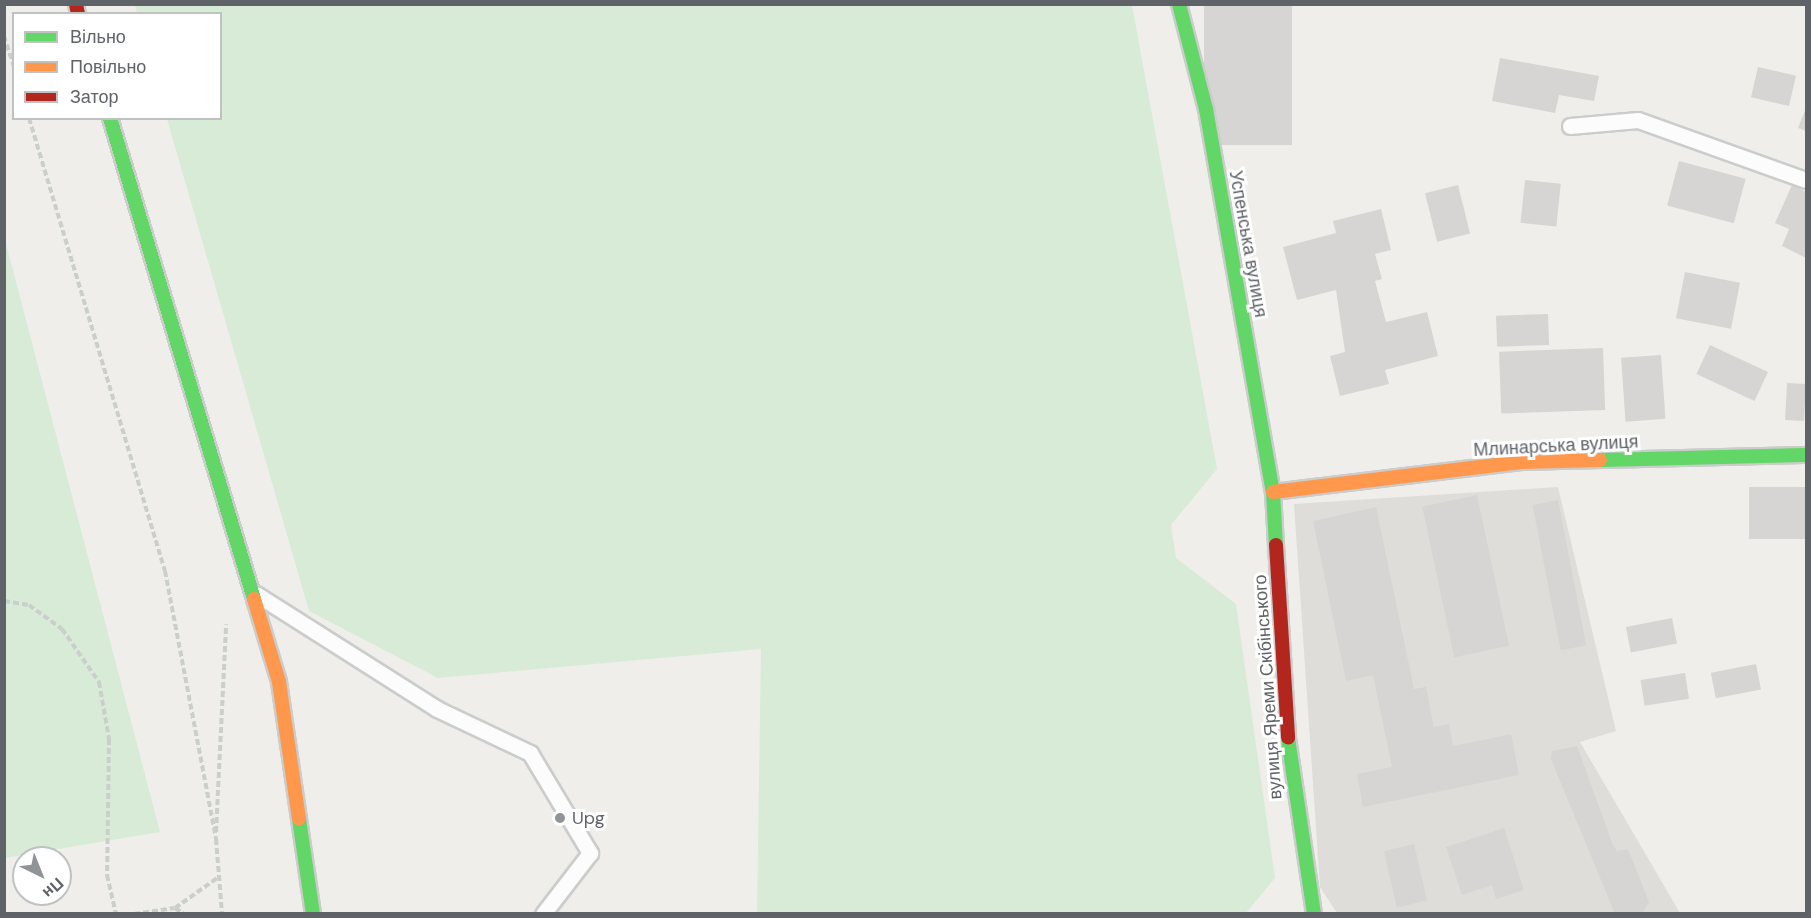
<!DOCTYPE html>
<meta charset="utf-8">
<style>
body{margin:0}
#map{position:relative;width:1811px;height:918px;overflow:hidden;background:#efeeea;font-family:"DM Sans",sans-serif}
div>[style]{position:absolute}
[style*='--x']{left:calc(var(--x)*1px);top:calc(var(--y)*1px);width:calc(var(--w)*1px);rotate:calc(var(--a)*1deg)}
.industrial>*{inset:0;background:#dfddda}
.green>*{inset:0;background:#d8ebd6}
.building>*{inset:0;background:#d6d5d3;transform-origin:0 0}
.path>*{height:4px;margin-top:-2px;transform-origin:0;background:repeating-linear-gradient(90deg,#cacfcc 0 6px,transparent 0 9px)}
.roads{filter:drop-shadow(2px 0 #cbcccc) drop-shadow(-2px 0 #cbcccc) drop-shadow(0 2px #cbcccc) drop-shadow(0 -2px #cbcccc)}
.lane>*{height:15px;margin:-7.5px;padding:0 7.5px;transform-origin:7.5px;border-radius:7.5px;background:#fdfcfc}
.fast>*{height:14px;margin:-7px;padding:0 7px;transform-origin:7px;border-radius:7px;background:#63d668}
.slow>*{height:14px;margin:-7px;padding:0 7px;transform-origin:7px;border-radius:7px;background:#ff974d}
.jam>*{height:14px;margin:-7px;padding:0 7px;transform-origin:7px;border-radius:7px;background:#b3261e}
.dots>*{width:16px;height:16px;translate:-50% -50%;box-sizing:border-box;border:3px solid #fff;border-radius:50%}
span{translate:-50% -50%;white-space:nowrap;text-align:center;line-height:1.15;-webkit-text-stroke:6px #fff;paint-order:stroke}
.street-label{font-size:18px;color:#5f6368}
.poi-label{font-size:18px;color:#5f6368}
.left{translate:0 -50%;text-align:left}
.frame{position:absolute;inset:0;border:6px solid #5f6368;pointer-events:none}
.legend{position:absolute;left:12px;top:12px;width:210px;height:108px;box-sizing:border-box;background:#fff;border:2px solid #bfc1c3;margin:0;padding:8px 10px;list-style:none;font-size:18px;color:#5f6368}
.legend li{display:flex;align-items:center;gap:12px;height:30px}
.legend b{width:30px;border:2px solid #bfc1c3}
.north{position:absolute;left:12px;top:846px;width:60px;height:60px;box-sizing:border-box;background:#fff;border:2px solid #bfc1c3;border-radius:50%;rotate:137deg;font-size:16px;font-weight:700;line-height:24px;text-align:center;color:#5f6368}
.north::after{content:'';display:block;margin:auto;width:21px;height:27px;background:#919496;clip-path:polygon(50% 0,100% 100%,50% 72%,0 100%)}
</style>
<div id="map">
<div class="industrial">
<i style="clip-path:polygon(1558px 487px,1616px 731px,1580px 742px,1680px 913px,1337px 913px,1320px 887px,1294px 504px)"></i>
</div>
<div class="green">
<i style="clip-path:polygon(135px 5px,1132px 5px,1217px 469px,1171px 525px,1176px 558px,1236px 604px,1275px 878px,1246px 913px,757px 913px,761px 649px,438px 678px,309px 611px,167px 119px,220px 118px,220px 14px,137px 13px)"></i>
<i style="clip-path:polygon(4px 236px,160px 832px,5px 858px,4px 857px)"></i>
</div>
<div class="building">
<i style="left:1204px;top:4px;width:88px;height:141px"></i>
<i style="clip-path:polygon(1500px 58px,1599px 76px,1594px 101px,1559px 95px,1555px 113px,1492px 101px)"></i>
<i style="left:1758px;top:67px;width:39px;height:31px;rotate:13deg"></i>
<i style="clip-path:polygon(1806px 108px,1806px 131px,1798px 128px)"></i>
<i style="left:1679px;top:161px;width:69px;height:46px;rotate:15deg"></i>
<i style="left:1525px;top:180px;width:36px;height:43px;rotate:6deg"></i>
<i style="left:1458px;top:185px;width:50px;height:34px;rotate:76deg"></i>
<i style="clip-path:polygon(1792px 185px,1806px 192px,1806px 258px,1782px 246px,1789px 229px,1775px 223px)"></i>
<i style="clip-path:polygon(1381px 209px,1391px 250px,1375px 254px,1382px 279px,1375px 281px,1386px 322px,1427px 312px,1438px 356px,1385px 370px,1389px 384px,1340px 396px,1330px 356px,1345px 352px,1336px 290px,1297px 300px,1283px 247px,1336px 233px,1333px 221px)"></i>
<i style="left:1685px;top:272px;width:56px;height:47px;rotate:11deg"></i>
<i style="left:1548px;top:314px;width:31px;height:52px;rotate:88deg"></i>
<i style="left:1710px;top:345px;width:64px;height:32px;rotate:25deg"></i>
<i style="left:1603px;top:348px;width:62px;height:104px;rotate:88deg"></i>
<i style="left:1661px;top:355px;width:64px;height:40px;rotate:86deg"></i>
<i style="left:1787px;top:383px;width:19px;height:37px;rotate:3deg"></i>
<i style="left:1749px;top:487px;width:57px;height:52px"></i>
<i style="left:1477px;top:495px;width:154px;height:56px;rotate:78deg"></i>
<i style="left:1558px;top:500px;width:148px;height:26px;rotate:79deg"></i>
<i style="clip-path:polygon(1376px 507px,1414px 689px,1426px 687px,1434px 727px,1449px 724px,1453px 746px,1511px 734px,1519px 775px,1363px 807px,1357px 774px,1392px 767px,1373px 675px,1346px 681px,1313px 521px)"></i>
<i style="left:1672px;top:618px;width:26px;height:47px;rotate:79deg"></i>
<i style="left:1756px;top:664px;width:26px;height:46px;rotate:79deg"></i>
<i style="left:1685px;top:673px;width:26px;height:45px;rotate:81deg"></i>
<i style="clip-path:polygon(1577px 746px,1613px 845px,1617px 851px,1628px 849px,1649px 902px,1642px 914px,1615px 914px,1551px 759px,1552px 751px)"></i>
<i style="clip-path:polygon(1504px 828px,1524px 890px,1496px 899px,1492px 885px,1462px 895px,1446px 847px)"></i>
<i style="left:1414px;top:844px;width:58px;height:31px;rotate:77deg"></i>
</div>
<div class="path">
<i style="--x:4;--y:36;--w:33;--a:72"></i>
<i style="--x:29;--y:118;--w:473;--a:73.3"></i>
<i style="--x:165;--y:571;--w:273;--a:79.2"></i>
<i style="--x:4;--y:601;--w:25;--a:9"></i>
<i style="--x:29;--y:605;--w:41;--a:36"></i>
<i style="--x:62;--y:629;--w:65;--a:55.1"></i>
<i style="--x:99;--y:682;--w:58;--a:80"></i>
<i style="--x:109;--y:739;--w:136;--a:90.8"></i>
<i style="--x:107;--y:875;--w:40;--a:77"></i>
<i style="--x:216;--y:832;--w:208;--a:-87.2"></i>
<i style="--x:216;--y:839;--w:75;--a:85.4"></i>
<i style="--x:175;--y:908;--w:52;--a:-35.5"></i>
<i style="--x:134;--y:914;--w:41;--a:-8.3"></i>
<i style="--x:175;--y:908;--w:11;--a:34"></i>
</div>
<div class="roads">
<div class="lane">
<i style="--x:1570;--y:126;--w:68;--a:-5"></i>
<i style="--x:1638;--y:120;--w:178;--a:19.7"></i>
<i style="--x:256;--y:594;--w:214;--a:32.4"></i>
<i style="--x:437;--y:709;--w:103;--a:25.3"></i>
<i style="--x:530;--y:753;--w:117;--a:59"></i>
<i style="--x:590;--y:853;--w:77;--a:127.6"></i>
</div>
<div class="fast">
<i style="--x:1179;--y:4;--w:108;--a:75.6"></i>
<i style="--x:1206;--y:109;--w:389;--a:80.1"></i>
<i style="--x:1273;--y:492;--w:53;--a:86.8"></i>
<i style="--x:110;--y:118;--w:502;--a:73.33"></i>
<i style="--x:1600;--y:460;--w:206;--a:-1.4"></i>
<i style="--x:1288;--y:738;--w:178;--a:81.6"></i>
<i style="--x:299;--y:819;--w:96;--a:81.6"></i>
</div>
<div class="slow">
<i style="--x:1273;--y:492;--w:250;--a:-6.9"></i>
<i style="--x:1521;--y:462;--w:79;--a:-1.5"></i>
<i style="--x:254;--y:599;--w:87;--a:73.2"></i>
<i style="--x:279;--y:682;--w:138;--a:81.7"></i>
</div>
<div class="jam">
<i style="--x:76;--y:4;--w:10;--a:79"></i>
<i style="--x:1276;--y:545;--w:193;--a:86.4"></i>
</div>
</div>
<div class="dots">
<i style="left:560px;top:818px;background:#919496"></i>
</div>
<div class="street-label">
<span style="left:1248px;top:244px;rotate:80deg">Успенська вулиця</span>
<span style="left:1556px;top:446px;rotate:-3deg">Млинарська вулиця</span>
<span style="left:1268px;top:687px;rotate:-94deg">вулиця Яреми Скібінського</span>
</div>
<div class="poi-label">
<span class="left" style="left:572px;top:818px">Upg</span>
</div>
<div class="frame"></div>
<ul class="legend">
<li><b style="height:8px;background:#63d668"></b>Вільно</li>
<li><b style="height:8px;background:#ff974d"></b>Повільно</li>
<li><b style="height:8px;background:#b3261e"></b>Затор</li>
</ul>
<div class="north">Пн</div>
</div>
